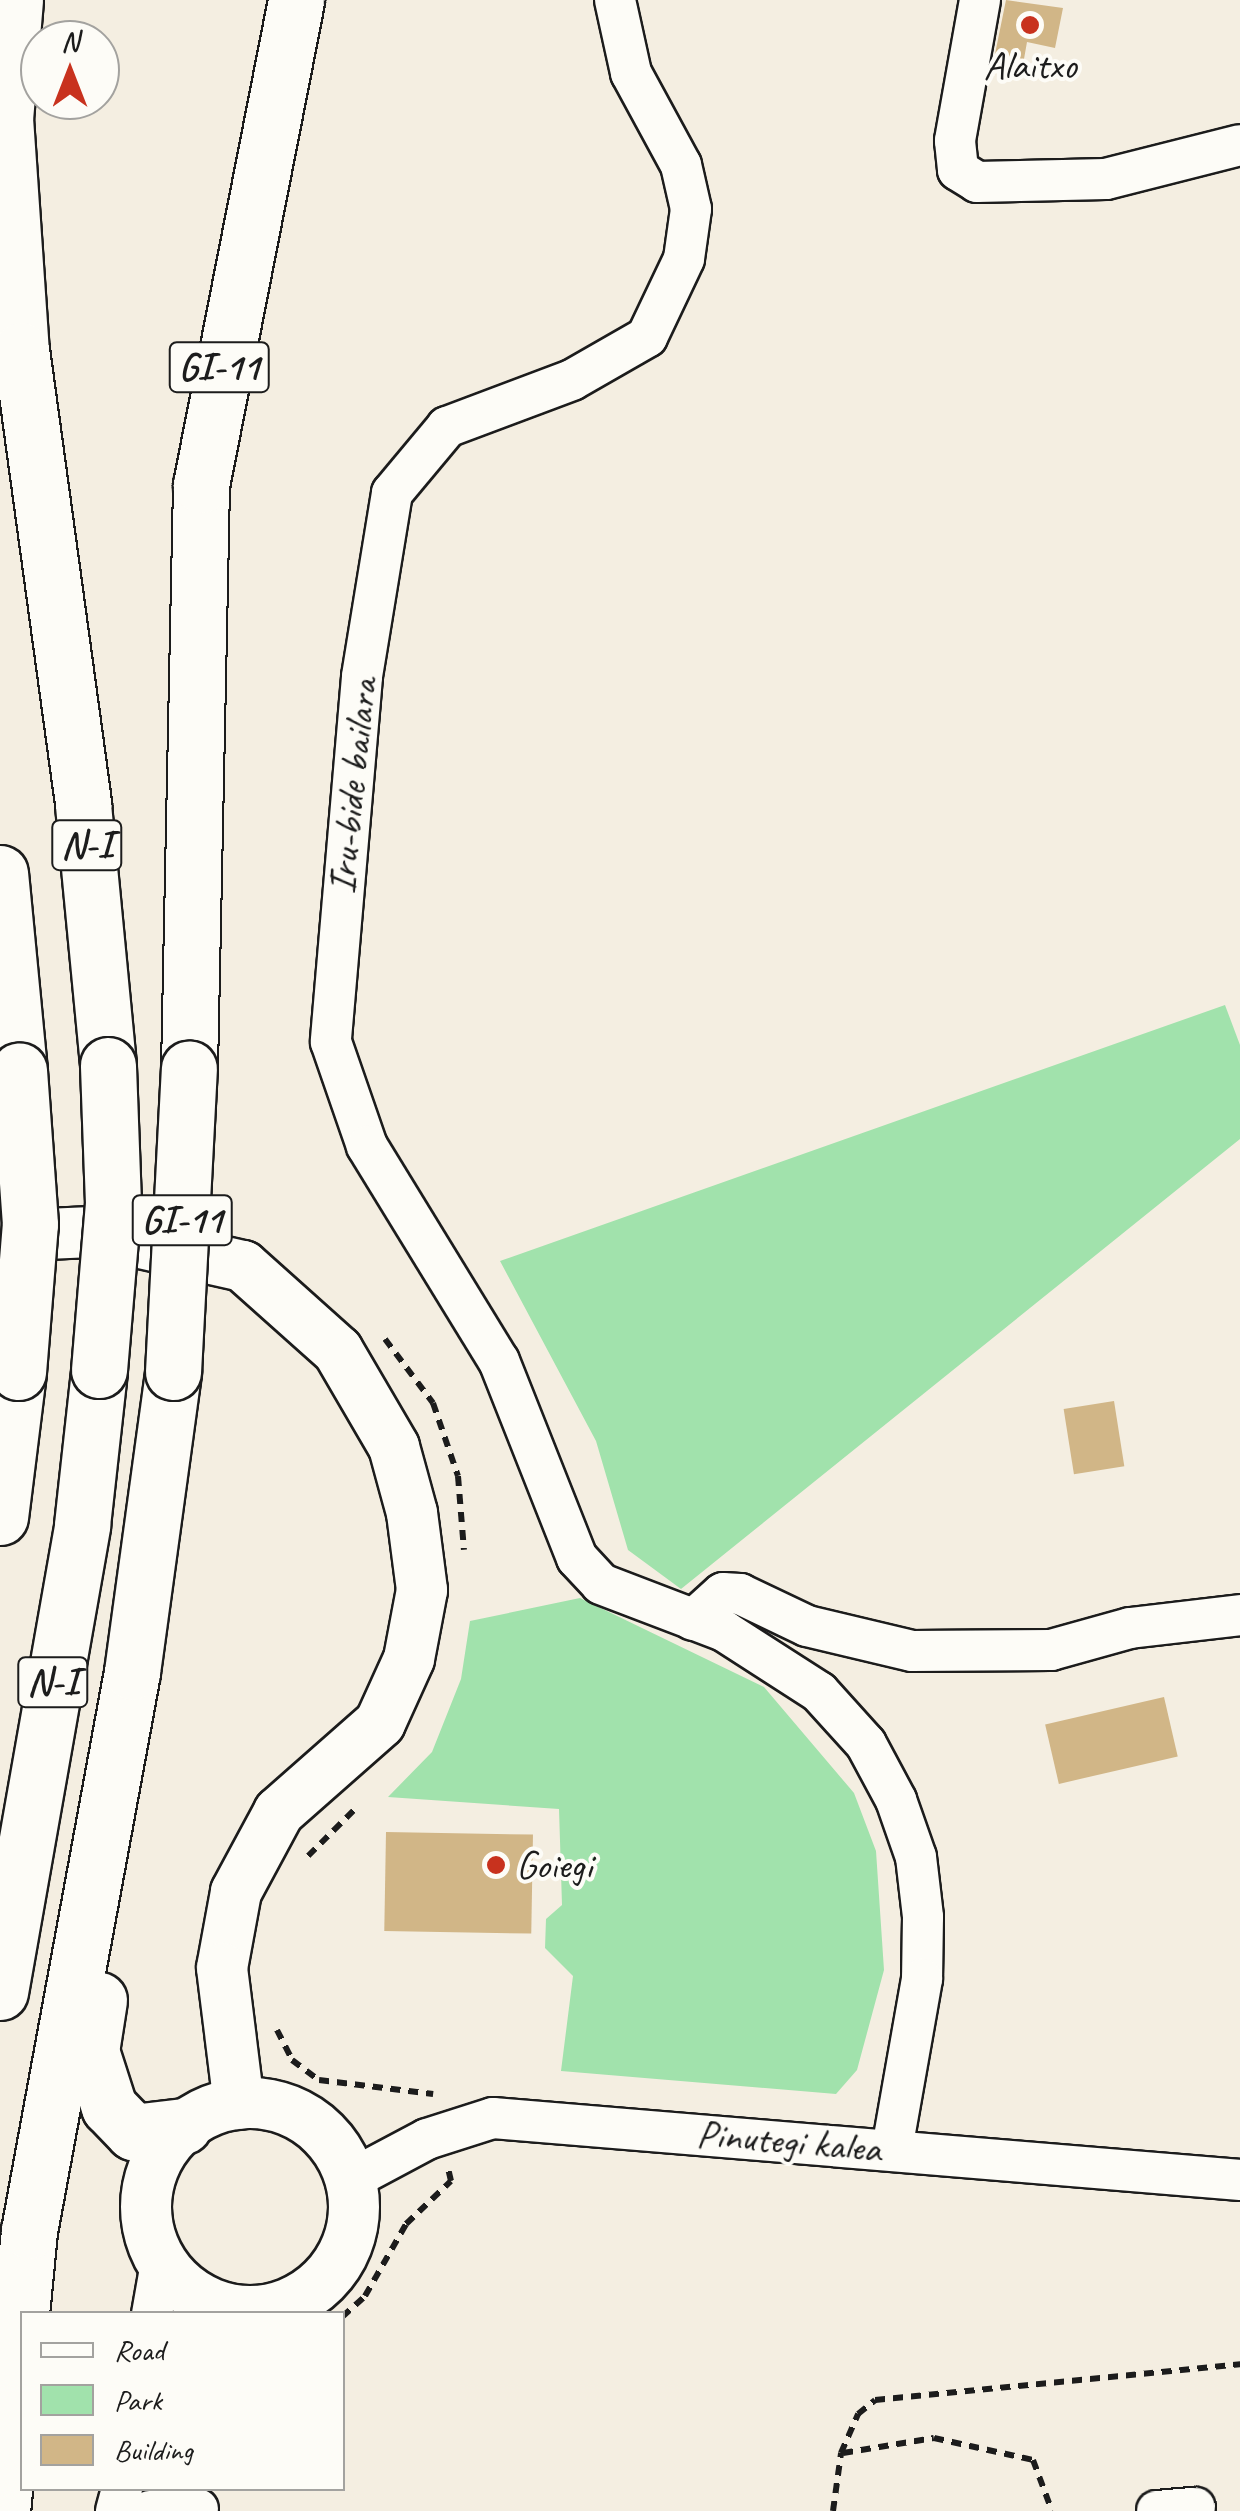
<!DOCTYPE html>
<style>
body{margin:0}
#map{position:relative;width:1240px;height:2511px;overflow:hidden;background:#f4eee1;font-family:Caveat,sans-serif}
div>[style]{position:absolute}
[style*='--x']{left:calc(var(--x)*1px);top:calc(var(--y)*1px);width:calc(var(--w)*1px);rotate:calc(var(--a)*1deg)}
.green>*{inset:0;background:#a1e2ac}
.building>*{inset:0;background:#d1b687;transform-origin:0 0}
.path>*{height:6px;margin-top:-3px;transform-origin:0;background:repeating-linear-gradient(90deg,#1c1c1c 0 10px,transparent 0 18px)}
.roads{filter:drop-shadow(2px 0 #1c1c1c) drop-shadow(-2px 0 #1c1c1c) drop-shadow(0 2px #1c1c1c) drop-shadow(0 -2px #1c1c1c)}
.minor>*{height:40px;margin:-20px;padding:0 20px;transform-origin:20px;border-radius:20px;background:#fdfcf7}
.major>*{height:50px;margin:-25px;padding:0 25px;transform-origin:25px;border-radius:25px;background:#fdfcf7}
.major>.ring{margin:-25px;padding:0;box-sizing:content-box;background:none;border:50px solid #fdfcf7;border-radius:50%}
.highway>*{height:55px;margin:-27.5px;padding:0 27.5px;transform-origin:27.5px;border-radius:27.5px;background:#fdfcf7}
.bridges{filter:drop-shadow(2px 0 #1c1c1c) drop-shadow(-2px 0 #1c1c1c) drop-shadow(0 2px #1c1c1c) drop-shadow(0 -2px #1c1c1c)}
.highway-bridge>*{height:55px;margin:-27.5px;padding:0 27.5px;transform-origin:27.5px;border-radius:27.5px;background:#fdfcf7}
.dots>*{width:28px;height:28px;translate:-50% -50%;box-sizing:border-box;border:5px solid #fdfcf7;border-radius:50%}
span{translate:-50% -50%;white-space:nowrap;text-align:center;line-height:1.15;-webkit-text-stroke:8px #fdfcf7;paint-order:stroke}
.shield-label span{padding:2px 8px;background:#fdfcf7;border:2px solid;border-radius:8px;-webkit-text-stroke-width:0}
.shield-label{font-size:38px;color:#1c1c1c;font-weight:700}
.poi-label{font-size:40px;color:#1c1c1c}
.left{translate:0 -50%;text-align:left}
.street-label{font-size:40px;color:#1c1c1c}
.legend{position:absolute;left:20px;top:2311px;width:325px;height:180px;box-sizing:border-box;background:#fdfcf7;border:2px solid #a3a29f;margin:0;padding:12px 18px;list-style:none;font-size:30px;color:#1c1c1c}
.legend li{display:flex;align-items:center;gap:20px;height:50px}
.legend b{width:50px;border:2px solid #a3a29f}
.north{position:absolute;left:20px;top:20px;width:100px;height:100px;box-sizing:border-box;background:#fdfcf7;border:2px solid #a3a29f;border-radius:50%;rotate:0deg;font-size:28px;font-weight:700;line-height:40px;text-align:center;color:#1c1c1c}
.north::after{content:'';display:block;margin:auto;width:35px;height:45px;background:#c8321e;clip-path:polygon(50% 0,100% 100%,50% 72%,0 100%)}
</style>
<div id="map">
<div class="green">
<i style="clip-path:polygon(1225px 1005px,1240px 1045px,1240px 1139px,681px 1589px,628px 1550px,596px 1441px,500px 1261px)"></i>
<i style="clip-path:polygon(580px 1598px,764px 1687px,854px 1793px,876px 1851px,884px 1970px,857px 2070px,836px 2094px,561px 2071px,573px 1976px,545px 1948px,546px 1919px,562px 1905px,559px 1809px,388px 1797px,432px 1752px,461px 1679px,470px 1621px)"></i>
</div>
<div class="building">
<i style="clip-path:polygon(1006px 0,1063px 8px,1055px 48px,1027px 42px,1024px 59px,995px 54px)"></i>
<i style="left:1114px;top:1401px;width:66px;height:51px;rotate:81deg"></i>
<i style="left:1164px;top:1697px;width:61px;height:122px;rotate:77deg"></i>
<i style="left:386px;top:1832px;width:147px;height:99px;rotate:1deg"></i>
</div>
<div class="path">
<i style="--x:385;--y:1339;--w:80;--a:53.1"></i>
<i style="--x:433;--y:1403;--w:77;--a:71.1"></i>
<i style="--x:458;--y:1476;--w:74;--a:85.4"></i>
<i style="--x:308;--y:1856;--w:66;--a:-45"></i>
<i style="--x:277;--y:2030;--w:34;--a:63"></i>
<i style="--x:292;--y:2060;--w:34;--a:37"></i>
<i style="--x:319;--y:2080;--w:115;--a:7"></i>
<i style="--x:342;--y:2317;--w:31;--a:-42"></i>
<i style="--x:365;--y:2296;--w:83;--a:-60.3"></i>
<i style="--x:406;--y:2224;--w:62;--a:-43.7"></i>
<i style="--x:451;--y:2181;--w:13;--a:-103"></i>
<i style="--x:843;--y:2453;--w:92;--a:-9.4"></i>
<i style="--x:934;--y:2438;--w:101;--a:12.5"></i>
<i style="--x:1033;--y:2460;--w:54;--a:69.6"></i>
<i style="--x:833;--y:2511;--w:59;--a:-82.1"></i>
<i style="--x:841;--y:2453;--w:43;--a:-66.4"></i>
<i style="--x:858;--y:2414;--w:22;--a:-39"></i>
<i style="--x:875;--y:2400;--w:367;--a:-5.6"></i>
</div>
<div class="roads">
<div class="minor">
<i style="--x:615;--y:0;--w:75;--a:77.6"></i>
<i style="--x:631;--y:73;--w:105;--a:61.5"></i>
<i style="--x:681;--y:165;--w:45;--a:77.2"></i>
<i style="--x:691;--y:209;--w:50;--a:98"></i>
<i style="--x:684;--y:259;--w:86;--a:115.4"></i>
<i style="--x:647;--y:337;--w:86;--a:150.2"></i>
<i style="--x:572;--y:380;--w:134;--a:159.4"></i>
<i style="--x:447;--y:427;--w:86;--a:129.8"></i>
<i style="--x:392;--y:493;--w:186;--a:99.3"></i>
<i style="--x:362;--y:677;--w:366;--a:94.9"></i>
<i style="--x:331;--y:1042;--w:110;--a:70.9"></i>
<i style="--x:367;--y:1146;--w:252;--a:58.5"></i>
<i style="--x:499;--y:1361;--w:212;--a:68.4"></i>
<i style="--x:577;--y:1558;--w:35;--a:47"></i>
<i style="--x:601;--y:1584;--w:132;--a:20.9"></i>
<i style="--x:724;--y:1631;--w:113;--a:32.7"></i>
<i style="--x:819;--y:1692;--w:70;--a:47.9"></i>
<i style="--x:866;--y:1744;--w:64;--a:61.8"></i>
<i style="--x:896;--y:1800;--w:60;--a:70.7"></i>
<i style="--x:916;--y:1857;--w:60;--a:83.3"></i>
<i style="--x:923;--y:1917;--w:62;--a:90.9"></i>
<i style="--x:922;--y:1979;--w:174;--a:100"></i>
<i style="--x:980;--y:0;--w:143;--a:100.1"></i>
<i style="--x:955;--y:141;--w:29;--a:84"></i>
<i style="--x:958;--y:170;--w:22;--a:32"></i>
<i style="--x:977;--y:182;--w:129;--a:-1.3"></i>
<i style="--x:1106;--y:179;--w:138;--a:-14.2"></i>
<i style="--x:693;--y:1620;--w:40;--a:-42"></i>
<i style="--x:723;--y:1593;--w:17;--a:3"></i>
<i style="--x:740;--y:1594;--w:74;--a:25.5"></i>
<i style="--x:807;--y:1626;--w:108;--a:13.4"></i>
<i style="--x:912;--y:1651;--w:139;--a:-0.4"></i>
<i style="--x:1051;--y:1650;--w:82;--a:-15.6"></i>
<i style="--x:1130;--y:1628;--w:111;--a:-6.7"></i>
<i style="--x:350;--y:2180;--w:87;--a:-28"></i>
<i style="--x:427;--y:2139;--w:69;--a:-17.7"></i>
<i style="--x:493;--y:2118;--w:750;--a:4.74"></i>
<i style="--x:152;--y:2314;--w:52;--a:-80"></i>
<i style="--x:209;--y:2314;--w:11;--a:-49"></i>
<i style="--x:116;--y:2511;--w:24;--a:-75"></i>
<i style="--x:150;--y:2511;--w:48;--a:-2.4"></i>
<i style="--x:1157;--y:2511;--w:38;--a:-5"></i>
</div>
<div class="major">
<i style="--x:0;--y:1236;--w:92;--a:-2.5"></i>
<i style="--x:92;--y:1232;--w:155;--a:12.7"></i>
<i style="--x:243;--y:1266;--w:127;--a:41.8"></i>
<i style="--x:338;--y:1351;--w:111;--a:59.7"></i>
<i style="--x:394;--y:1447;--w:68;--a:74.7"></i>
<i style="--x:412;--y:1513;--w:78;--a:82.6"></i>
<i style="--x:422;--y:1590;--w:70;--a:100.7"></i>
<i style="--x:409;--y:1659;--w:70;--a:114.4"></i>
<i style="--x:380;--y:1723;--w:135;--a:138.6"></i>
<i style="--x:279;--y:1812;--w:91;--a:118.3"></i>
<i style="--x:236;--y:1892;--w:77;--a:100.4"></i>
<i style="--x:222;--y:1968;--w:137;--a:82.9"></i>
<i class="ring" style="left:146px;top:2103px;width:158px;height:158px"></i>
</div>
<div class="highway">
<i style="--x:15;--y:0;--w:118;--a:94.8"></i>
<i style="--x:5;--y:118;--w:233;--a:86.1"></i>
<i style="--x:21;--y:350;--w:459;--a:82.2"></i>
<i style="--x:83;--y:805;--w:261;--a:84.5"></i>
<i style="--x:0;--y:873;--w:198;--a:84.5"></i>
<i style="--x:189;--y:1068;--w:583;--a:-88.82"></i>
<i style="--x:201;--y:485;--w:494;--a:-78.9"></i>
<i style="--x:0;--y:1517;--w:146;--a:-82.9"></i>
<i style="--x:0;--y:1992;--w:474;--a:-80"></i>
<i style="--x:82;--y:1525;--w:156;--a:-83.7"></i>
<i style="--x:99;--y:2000;--w:52;--a:98.9"></i>
<i style="--x:91;--y:2051;--w:59;--a:72.2"></i>
<i style="--x:109;--y:2107;--w:35;--a:46"></i>
<i style="--x:133;--y:2132;--w:51;--a:-6.7"></i>
<i style="--x:2;--y:2511;--w:281;--a:-84.5"></i>
<i style="--x:29;--y:2231;--w:568;--a:-79.56"></i>
<i style="--x:132;--y:1672;--w:303;--a:-82.2"></i>
</div>
</div>
<div class="bridges">
<div class="highway-bridge">
<i style="--x:99;--y:1370;--w:168;--a:-85.2"></i>
<i style="--x:113;--y:1203;--w:138;--a:-92.1"></i>
<i style="--x:18;--y:1372;--w:148;--a:-85.4"></i>
<i style="--x:30;--y:1224;--w:154;--a:-94.1"></i>
<i style="--x:173;--y:1372;--w:304;--a:-87"></i>
</div>
</div>
<div class="dots">
<i style="left:1030px;top:25px;background:#c8321e"></i>
<i style="left:496px;top:1865px;background:#c8321e"></i>
</div>
<div class="shield-label">
<span style="left:219px;top:367px">GI-11</span>
<span style="left:87px;top:845px">N-I</span>
<span style="left:182px;top:1220px">GI-11</span>
<span style="left:53px;top:1682px">N-I</span>
</div>
<div class="poi-label">
<span style="left:1030px;top:65px">Alaitxo</span>
<span class="left" style="left:516px;top:1865px">Goiegi</span>
</div>
<div class="street-label">
<span style="left:352px;top:786px;rotate:-84deg">Iru-bide bailara</span>
<span style="left:789px;top:2141px;rotate:5deg">Pinutegi kalea</span>
</div>
<ul class="legend">
<li><b style="height:12px;background:#fdfcf7"></b>Road</li>
<li><b style="height:28px;background:#a1e2ac"></b>Park</li>
<li><b style="height:28px;background:#d1b687"></b>Building</li>
</ul>
<div class="north">N</div>
</div>
